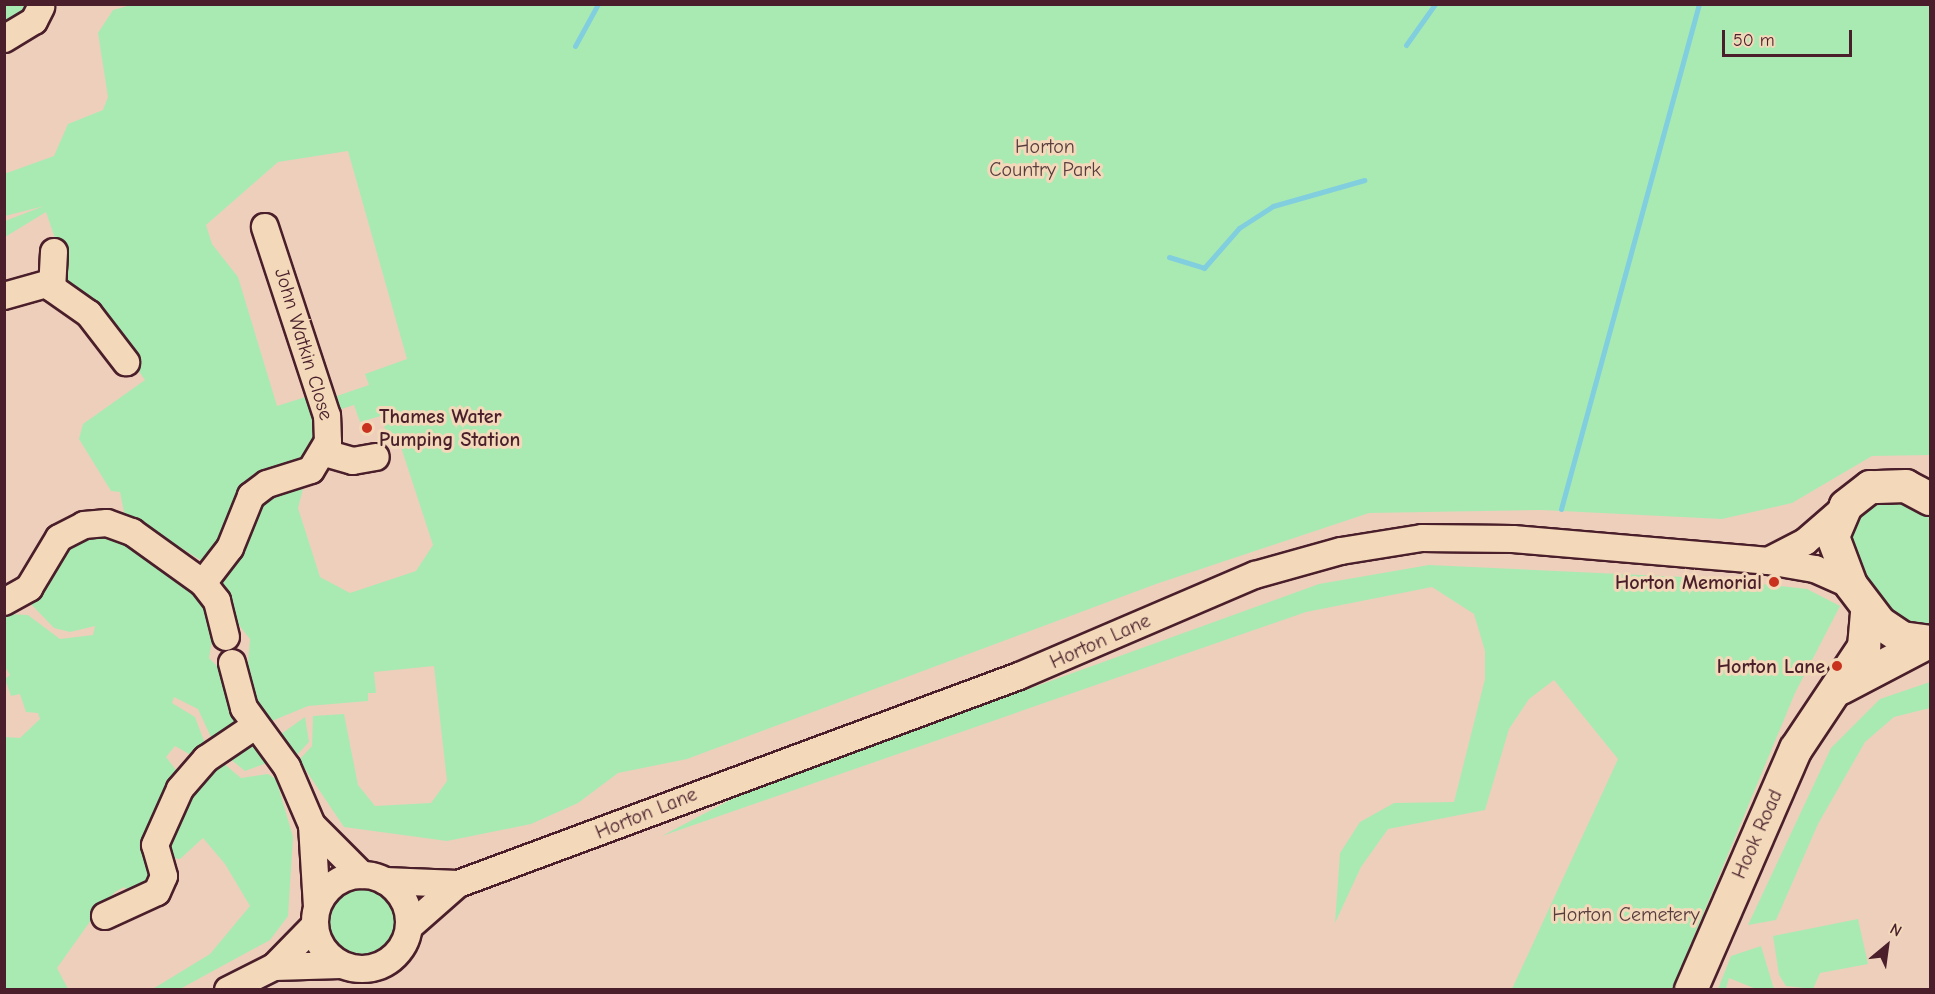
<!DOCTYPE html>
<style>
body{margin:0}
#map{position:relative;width:1935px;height:994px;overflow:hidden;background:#eecfbb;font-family:"Comic Neue",sans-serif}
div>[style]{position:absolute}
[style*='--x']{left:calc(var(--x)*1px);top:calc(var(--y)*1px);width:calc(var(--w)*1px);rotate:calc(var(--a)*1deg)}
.green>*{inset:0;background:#a9eab3}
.round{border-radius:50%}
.stream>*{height:5px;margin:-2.5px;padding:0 2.5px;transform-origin:2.5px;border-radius:2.5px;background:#81cedf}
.roads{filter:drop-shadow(2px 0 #4a1f2b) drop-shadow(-2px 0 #4a1f2b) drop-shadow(0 2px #4a1f2b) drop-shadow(0 -2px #4a1f2b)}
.minor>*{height:26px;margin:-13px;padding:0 13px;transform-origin:13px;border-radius:13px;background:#f3d9ba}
.minor>.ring{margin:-13px;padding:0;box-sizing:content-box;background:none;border:26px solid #f3d9ba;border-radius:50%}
.major>*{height:32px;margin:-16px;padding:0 16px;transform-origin:16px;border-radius:16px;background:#f3d9ba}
.dots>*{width:16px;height:16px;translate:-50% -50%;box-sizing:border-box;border:3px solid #f3d9ba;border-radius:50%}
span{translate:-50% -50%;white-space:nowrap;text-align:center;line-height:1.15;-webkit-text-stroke:6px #f3d9ba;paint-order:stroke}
.park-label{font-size:20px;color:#583d3f}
.street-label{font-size:20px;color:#4a1f2b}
.poi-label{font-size:20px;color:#4a1f2b;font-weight:700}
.left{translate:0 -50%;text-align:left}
.right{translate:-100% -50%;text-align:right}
.frame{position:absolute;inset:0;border:6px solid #4a1f2b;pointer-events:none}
.north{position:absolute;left:1857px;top:916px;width:60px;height:60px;-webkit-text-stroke:4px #f3d9ba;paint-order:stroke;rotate:29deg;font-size:16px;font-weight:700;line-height:24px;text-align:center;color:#4a1f2b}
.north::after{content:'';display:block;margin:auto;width:21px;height:27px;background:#4a1f2b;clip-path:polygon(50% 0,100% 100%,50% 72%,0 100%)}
.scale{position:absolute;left:1722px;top:30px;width:130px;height:27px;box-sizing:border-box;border:3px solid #4a1f2b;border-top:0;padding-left:8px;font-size:18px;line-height:21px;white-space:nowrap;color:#4a1f2b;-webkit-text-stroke:4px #f3d9ba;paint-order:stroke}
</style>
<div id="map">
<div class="green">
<i style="clip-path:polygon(4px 5px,34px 5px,5px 33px)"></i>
<i style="clip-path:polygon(131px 5px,1930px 5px,1930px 455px,1872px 456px,1792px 503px,1722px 519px,1541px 510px,1369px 513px,1156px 584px,687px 759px,618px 773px,578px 803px,531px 824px,447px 841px,344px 827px,299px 760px,312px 746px,313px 716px,344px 714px,358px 785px,375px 806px,431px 803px,447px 781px,434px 666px,374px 672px,376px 693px,368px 693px,368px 701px,308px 706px,267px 723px,247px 676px,250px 639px,235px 620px,220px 577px,244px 539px,253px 506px,273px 491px,304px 485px,298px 508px,320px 577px,350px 593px,416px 571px,433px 545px,398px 438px,386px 432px,381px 416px,360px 422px,354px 405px,335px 411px,331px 398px,369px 385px,365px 374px,407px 359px,348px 151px,278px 162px,206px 225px,212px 244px,238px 277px,277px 406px,312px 395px,323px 436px,310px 462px,250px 489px,226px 537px,202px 561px,124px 512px,120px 492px,111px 491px,79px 439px,83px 424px,145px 380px,93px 306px,62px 289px,66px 286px,59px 250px,46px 212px,5px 237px,5px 221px,44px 206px,5px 216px,4px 174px,54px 156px,68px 124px,103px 110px,108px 97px,98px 33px,113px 10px)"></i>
<i style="clip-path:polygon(1876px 497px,1921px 503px,1930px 513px,1930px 630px,1899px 623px,1853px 567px,1848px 528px)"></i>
<i style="clip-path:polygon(89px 534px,112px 537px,141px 550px,206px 602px,213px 634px,209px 658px,223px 672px,240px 722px,215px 746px,198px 709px,174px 697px,172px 703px,195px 717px,207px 749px,191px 755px,175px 746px,166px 757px,179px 774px,156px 878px,130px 892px,124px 887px,115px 892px,96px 913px,57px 968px,68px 989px,5px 989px,4px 737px,20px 738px,40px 719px,38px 713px,26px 712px,20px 694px,11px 696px,5px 679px,10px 675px,5px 667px,5px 614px,28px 615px,60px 639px,93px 635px,95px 626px,70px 632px,54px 628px,27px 600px,65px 549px)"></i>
<i style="clip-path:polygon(1429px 565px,1705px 578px,1807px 589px,1840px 606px,1795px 693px,1672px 989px,1512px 989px,1618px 759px,1554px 680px,1529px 699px,1509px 729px,1485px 810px,1388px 829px,1361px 867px,1335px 923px,1340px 853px,1360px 822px,1394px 803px,1454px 802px,1485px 679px,1485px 651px,1474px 614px,1432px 587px,1306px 612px,662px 836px,749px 790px,1319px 584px)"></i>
<i style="clip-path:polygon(1930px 682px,1930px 708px,1894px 717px,1865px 742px,1818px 824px,1776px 920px,1748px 925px,1831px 748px,1880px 699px)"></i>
<i style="clip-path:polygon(305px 717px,309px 742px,296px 756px,277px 737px)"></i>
<i style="clip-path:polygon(252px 740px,269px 762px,245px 771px,223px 753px)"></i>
<i style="clip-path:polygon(217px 758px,241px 778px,268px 774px,276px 779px,293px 837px,288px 916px,270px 940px,180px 989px,151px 990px,210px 954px,250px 906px,225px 864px,203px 838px,180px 859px,166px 857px,172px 817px)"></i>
<i class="round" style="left:321px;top:882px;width:80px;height:80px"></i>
<i style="clip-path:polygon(1858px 919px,1868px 964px,1820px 973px,1813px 989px,1786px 986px,1779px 975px,1773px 936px)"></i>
<i style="clip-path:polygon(1761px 946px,1774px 989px,1756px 989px,1729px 978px,1726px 989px,1718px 989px,1731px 956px)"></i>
</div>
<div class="stream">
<i style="--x:1406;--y:45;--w:50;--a:-54.7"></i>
<i style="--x:575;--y:46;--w:48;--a:-61.3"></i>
<i style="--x:1169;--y:257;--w:37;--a:17"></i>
<i style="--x:1204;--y:268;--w:53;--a:-48.8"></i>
<i style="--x:1239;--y:228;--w:40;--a:-32.9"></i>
<i style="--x:1273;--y:206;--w:95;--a:-15.9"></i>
<i style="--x:1561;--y:509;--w:524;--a:-74.72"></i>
</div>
<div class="roads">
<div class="minor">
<i style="--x:4;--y:39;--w:35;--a:-31"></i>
<i style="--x:34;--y:21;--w:16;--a:-63"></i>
<i style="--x:54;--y:252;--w:36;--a:93"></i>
<i style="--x:52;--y:288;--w:45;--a:35.1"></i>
<i style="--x:89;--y:314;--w:61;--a:52.4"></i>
<i style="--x:4;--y:296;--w:48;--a:-15.8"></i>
<i style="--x:325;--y:453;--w:29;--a:16"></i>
<i style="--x:353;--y:461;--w:23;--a:-10"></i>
<i style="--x:1768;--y:561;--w:42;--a:-27.2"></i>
<i style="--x:1805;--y:542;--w:50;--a:-41"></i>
<i style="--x:203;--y:583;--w:44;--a:-52.4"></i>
<i style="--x:230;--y:548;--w:56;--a:-68"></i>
<i style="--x:251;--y:496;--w:20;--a:-37"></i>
<i style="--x:267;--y:484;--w:46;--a:-17.7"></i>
<i style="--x:311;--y:470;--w:33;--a:-59"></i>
<i style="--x:328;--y:442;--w:26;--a:-92"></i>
<i style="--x:327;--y:416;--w:199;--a:-108.2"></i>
<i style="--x:4;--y:602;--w:29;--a:-29"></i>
<i style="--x:29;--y:588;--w:58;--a:-59"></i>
<i style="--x:59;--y:538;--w:28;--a:-27"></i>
<i style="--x:84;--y:525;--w:23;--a:-5"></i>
<i style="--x:107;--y:523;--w:27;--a:20"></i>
<i style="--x:132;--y:532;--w:87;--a:35.7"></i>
<i style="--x:203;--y:583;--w:23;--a:52"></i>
<i style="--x:217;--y:601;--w:37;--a:76"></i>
<i style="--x:232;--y:663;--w:47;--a:75.1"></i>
<i style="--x:244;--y:708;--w:73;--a:53.9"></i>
<i style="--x:287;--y:767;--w:63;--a:66.7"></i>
<i style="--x:312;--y:825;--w:71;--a:45"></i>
<i style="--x:312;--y:825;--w:81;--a:86.5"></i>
<i class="ring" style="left:315px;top:875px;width:68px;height:68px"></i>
<i style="--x:385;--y:881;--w:73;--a:2.4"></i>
<i style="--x:105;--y:916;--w:57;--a:-24.8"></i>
<i style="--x:157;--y:892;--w:17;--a:-66"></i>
<i style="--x:164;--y:876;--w:32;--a:-106"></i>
<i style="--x:155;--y:845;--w:61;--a:-65.9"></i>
<i style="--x:180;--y:789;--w:40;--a:-49"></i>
<i style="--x:206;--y:759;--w:59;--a:-34"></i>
<i style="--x:409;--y:927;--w:65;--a:-41.3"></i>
<i style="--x:458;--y:884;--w:598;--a:-20.34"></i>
<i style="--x:1019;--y:676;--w:257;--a:-23.2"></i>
<i style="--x:1255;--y:575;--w:89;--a:-15.6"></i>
<i style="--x:1341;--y:551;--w:82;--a:-9.1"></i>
<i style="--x:1422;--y:538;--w:91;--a:0.6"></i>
<i style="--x:1513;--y:539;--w:256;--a:4.9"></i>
<i style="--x:1768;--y:561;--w:48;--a:9.7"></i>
<i style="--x:1815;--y:569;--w:39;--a:24"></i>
<i style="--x:274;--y:967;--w:67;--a:-1.7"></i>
<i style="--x:228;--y:990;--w:51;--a:-26.6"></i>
<i style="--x:274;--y:967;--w:57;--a:-45.7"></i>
</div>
<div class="major">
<i style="--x:1930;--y:499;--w:27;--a:-152"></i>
<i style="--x:1906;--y:486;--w:36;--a:178"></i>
<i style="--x:1870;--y:487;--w:31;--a:142"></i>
<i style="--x:1846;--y:506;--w:34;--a:113"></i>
<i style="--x:1833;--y:537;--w:51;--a:69.4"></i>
<i style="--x:1851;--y:585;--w:48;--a:52.7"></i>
<i style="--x:1880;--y:623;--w:27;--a:34"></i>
<i style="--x:1902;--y:638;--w:28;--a:8"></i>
<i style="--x:1841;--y:688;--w:99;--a:-27.6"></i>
<i style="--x:1691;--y:990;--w:263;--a:-66.5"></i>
<i style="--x:1796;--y:749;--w:123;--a:-56.3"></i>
<i style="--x:1864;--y:647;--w:38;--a:-85"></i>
</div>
</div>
<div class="dots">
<i style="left:367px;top:428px;background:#c8321e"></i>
<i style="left:1774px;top:582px;background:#c8321e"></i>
<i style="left:1837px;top:666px;background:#c8321e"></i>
</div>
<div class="park-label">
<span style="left:1045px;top:158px">Horton<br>Country Park</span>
<span style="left:1626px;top:914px">Horton Cemetery</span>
</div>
<div class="street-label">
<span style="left:304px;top:344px;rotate:73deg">John Watkin Close</span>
<span style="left:1100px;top:641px;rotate:-24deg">Horton Lane</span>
<span style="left:646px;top:813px;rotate:-22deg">Horton Lane</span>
<span style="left:1757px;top:834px;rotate:-66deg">Hook Road</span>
</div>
<div class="poi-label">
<span class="left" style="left:379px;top:428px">Thames Water<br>Pumping Station</span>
<span class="right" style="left:1762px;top:582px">Horton Memorial</span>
<span class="right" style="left:1825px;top:666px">Horton Lane</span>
</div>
<div class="frame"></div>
<div class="north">N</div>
<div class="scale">50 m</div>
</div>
